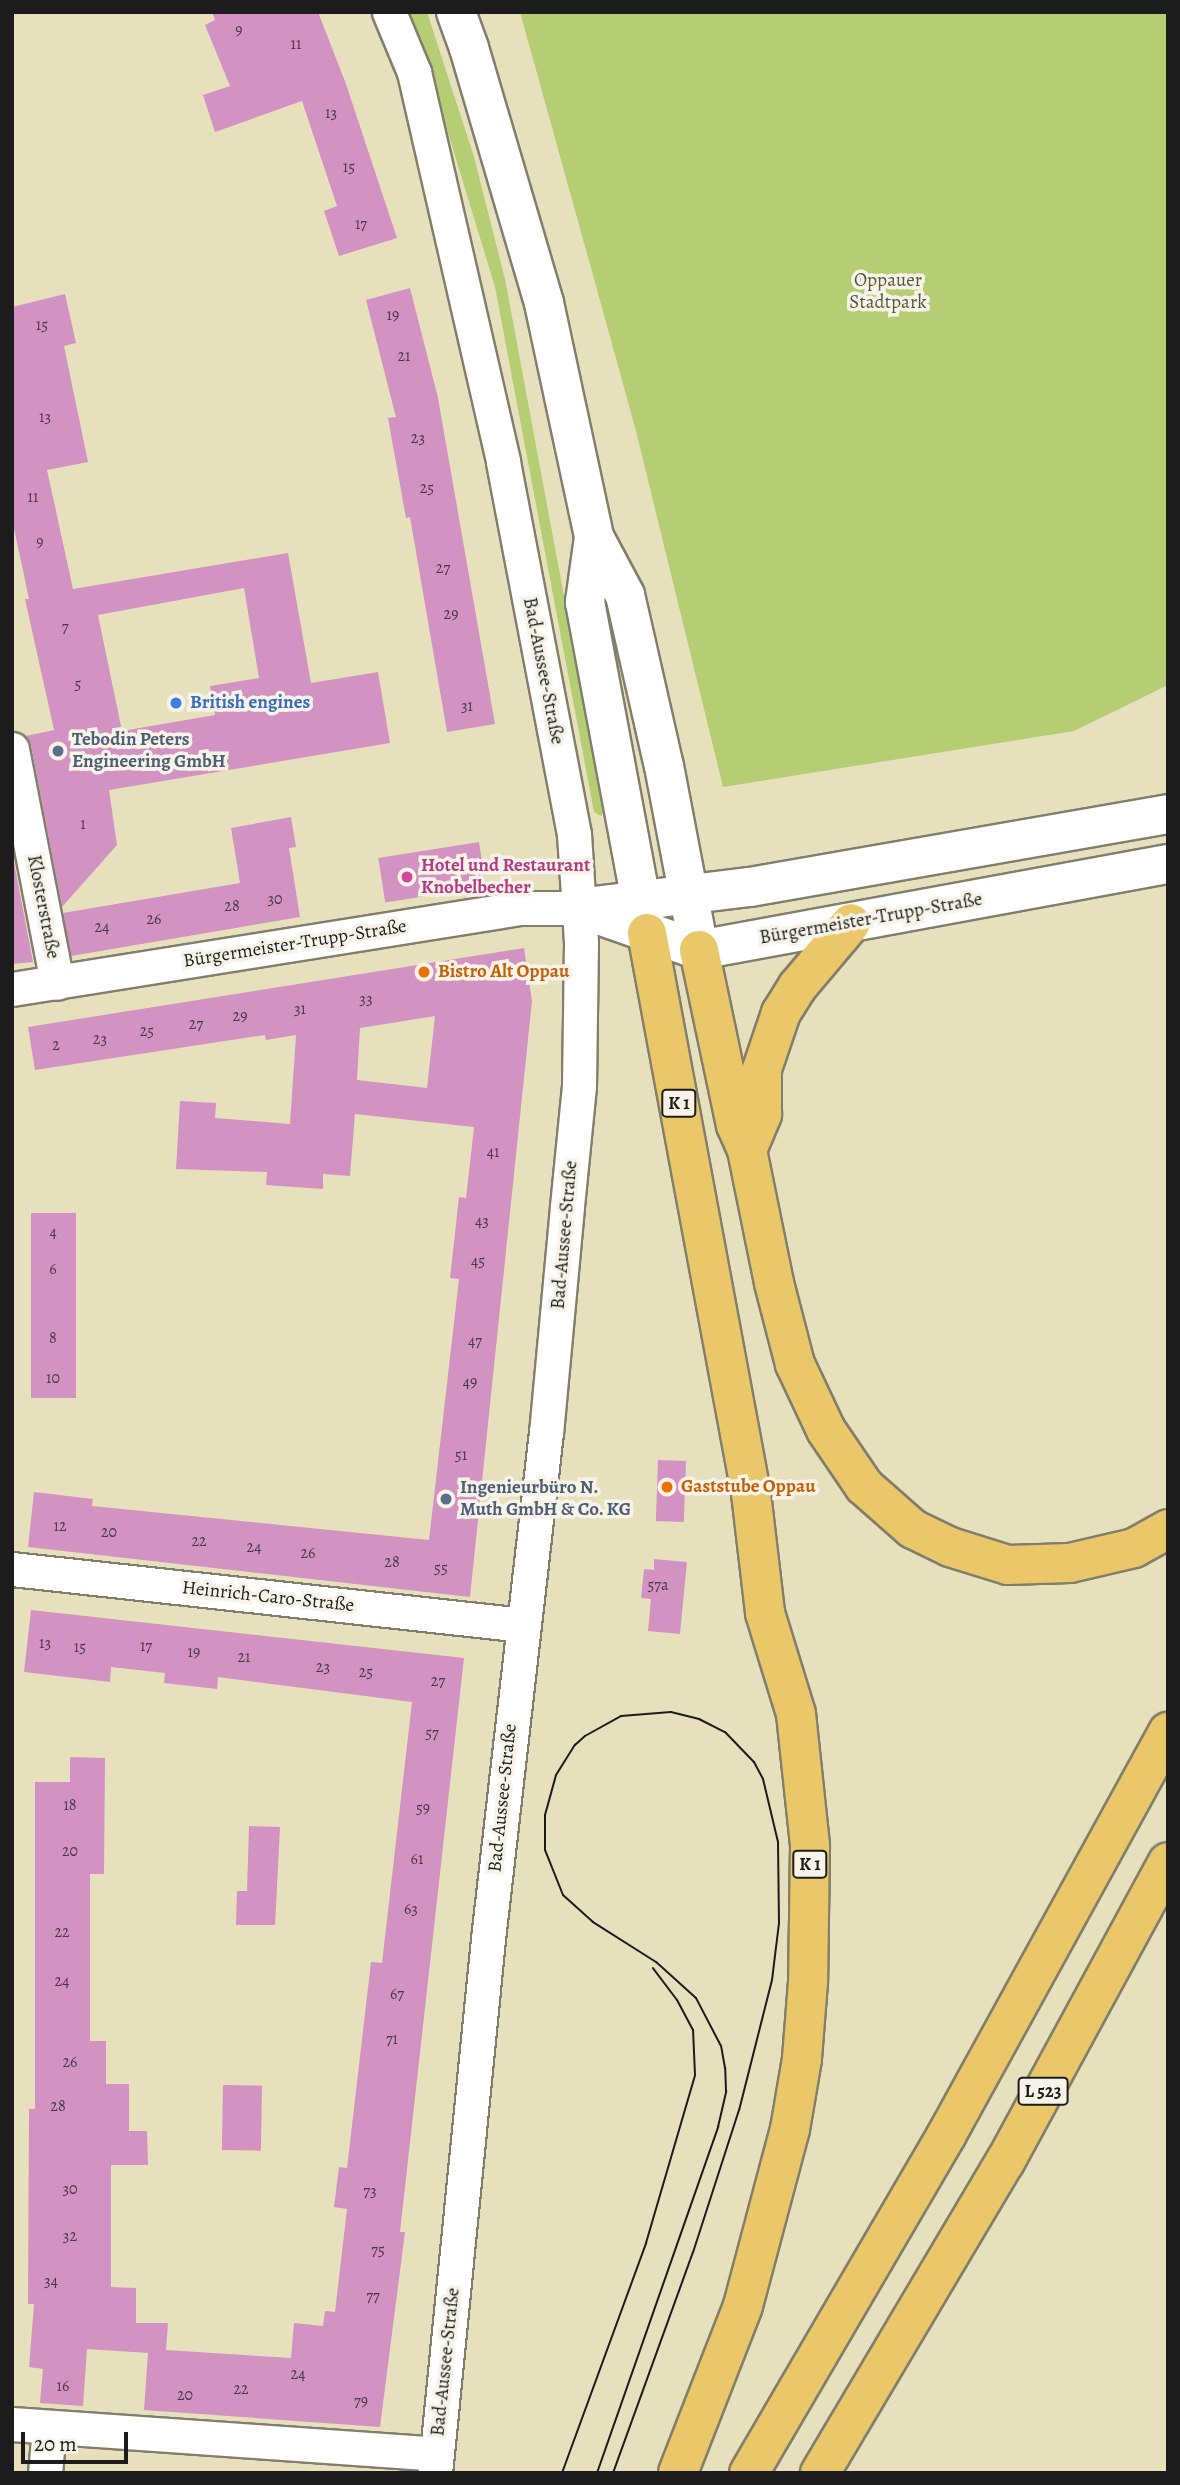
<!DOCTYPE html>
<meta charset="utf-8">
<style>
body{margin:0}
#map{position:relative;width:1180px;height:2485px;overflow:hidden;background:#e7e0bc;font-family:Alegreya,serif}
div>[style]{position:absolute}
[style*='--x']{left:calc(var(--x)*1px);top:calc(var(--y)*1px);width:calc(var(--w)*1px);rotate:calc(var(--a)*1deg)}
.green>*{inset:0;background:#b6ce73}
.building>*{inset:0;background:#d293c2;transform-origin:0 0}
.roads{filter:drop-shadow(2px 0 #827e6c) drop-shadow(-2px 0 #827e6c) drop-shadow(0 2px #827e6c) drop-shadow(0 -2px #827e6c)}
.minor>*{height:33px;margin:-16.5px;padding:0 16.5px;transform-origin:16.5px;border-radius:16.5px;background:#fff}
.tertiary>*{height:38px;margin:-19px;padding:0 19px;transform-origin:19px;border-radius:19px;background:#fff}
.trunk>*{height:38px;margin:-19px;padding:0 19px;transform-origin:19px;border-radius:19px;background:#eac769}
.tram>*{height:2px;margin:-1px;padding:0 1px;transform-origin:1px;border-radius:1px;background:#1c1c1c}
.dots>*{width:19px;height:19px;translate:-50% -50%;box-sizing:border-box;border:4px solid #f7f3e8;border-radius:50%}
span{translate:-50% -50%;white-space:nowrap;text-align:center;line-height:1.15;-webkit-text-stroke:7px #f7f3e8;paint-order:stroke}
.number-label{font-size:16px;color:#4a3a46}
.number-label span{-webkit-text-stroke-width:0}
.shield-label span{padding:2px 5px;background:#f7f3e8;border:2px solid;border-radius:5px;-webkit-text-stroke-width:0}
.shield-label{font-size:18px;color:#1c1c1c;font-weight:700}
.park-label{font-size:19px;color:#525a3a}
.street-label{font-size:19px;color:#1c1c1c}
.shop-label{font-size:19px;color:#366cbe;font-weight:700}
.left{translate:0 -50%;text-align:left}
.service-label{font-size:19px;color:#4e5e75;font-weight:700}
.hotel-label{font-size:19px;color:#b23c85;font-weight:700}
.food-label{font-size:19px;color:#c56008;font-weight:700}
.frame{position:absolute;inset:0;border:14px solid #1c1c1c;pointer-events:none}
.scale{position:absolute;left:21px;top:2432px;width:107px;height:32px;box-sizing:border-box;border:4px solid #1c1c1c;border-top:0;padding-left:9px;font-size:21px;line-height:24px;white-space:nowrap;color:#1c1c1c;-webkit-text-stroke:5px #f7f3e8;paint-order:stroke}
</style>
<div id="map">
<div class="green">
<i style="clip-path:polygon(407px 12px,427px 12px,474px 157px,505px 279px,604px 811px,601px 816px,594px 812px,495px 287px,425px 57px)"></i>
<i style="clip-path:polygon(520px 12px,1168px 12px,1168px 685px,1074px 731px,723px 787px,635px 427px)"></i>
</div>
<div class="building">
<i style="clip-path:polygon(212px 12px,318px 12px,346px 84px,397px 238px,339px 256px,324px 211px,337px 206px,302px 101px,215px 132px,203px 95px,230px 86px,205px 25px,215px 20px)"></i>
<i style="clip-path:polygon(410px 288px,438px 398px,495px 724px,447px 732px,410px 517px,406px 518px,388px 418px,396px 417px,366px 300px)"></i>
<i style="clip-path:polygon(evenodd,65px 294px,76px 343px,64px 346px,88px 462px,47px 470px,73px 589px,288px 553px,311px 683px,378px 672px,390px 743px,109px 790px,117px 845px,62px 907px,31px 745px,26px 736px,54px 730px,25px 599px,29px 599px,12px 519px,12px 307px,65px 294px,244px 588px,259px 678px,210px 686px,215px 715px,122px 731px,98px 615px,244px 588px)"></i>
<i style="clip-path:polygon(291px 817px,296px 847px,289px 848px,300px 917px,71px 956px,63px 913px,240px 883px,231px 828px)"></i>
<i style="left:479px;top:842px;width:45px;height:102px;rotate:81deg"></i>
<i style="clip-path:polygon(12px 852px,33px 962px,12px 964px)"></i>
<i style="clip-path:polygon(evenodd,524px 948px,532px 1001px,470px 1597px,28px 1547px,34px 1492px,93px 1499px,92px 1506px,429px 1540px,459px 1279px,450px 1278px,459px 1197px,466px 1198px,474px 1127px,355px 1114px,350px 1176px,323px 1174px,323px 1189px,266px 1185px,267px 1172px,176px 1169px,180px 1101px,216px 1103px,215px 1118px,290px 1124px,296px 1035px,266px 1040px,265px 1035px,35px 1070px,28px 1027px,524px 948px,435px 1016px,427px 1088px,357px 1080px,360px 1028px,435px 1016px)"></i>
<i style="left:31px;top:1213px;width:45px;height:185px"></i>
<i style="left:658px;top:1460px;width:28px;height:61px;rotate:2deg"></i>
<i style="clip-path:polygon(654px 1559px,687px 1562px,680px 1634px,648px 1631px,651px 1599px,641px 1598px,644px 1569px,654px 1570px)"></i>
<i style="clip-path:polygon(31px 1610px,464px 1658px,400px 2232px,405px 2232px,380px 2427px,144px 2410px,148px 2353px,87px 2349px,83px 2406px,40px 2403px,43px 2369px,29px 2367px,34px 2304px,28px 2304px,29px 2109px,35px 2109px,35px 1782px,70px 1782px,70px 1757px,105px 1758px,104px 1874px,90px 1874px,90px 2041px,106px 2041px,106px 2084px,129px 2084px,129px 2131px,147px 2131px,148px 2165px,111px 2165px,111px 2287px,136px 2288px,136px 2323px,168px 2323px,166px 2350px,291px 2358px,294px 2323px,323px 2326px,325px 2311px,335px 2312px,347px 2209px,334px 2207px,339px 2167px,347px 2168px,371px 1962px,382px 1963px,412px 1702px,218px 1677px,217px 1689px,164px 1683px,165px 1673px,111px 1667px,110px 1682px,24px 1672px)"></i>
<i style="clip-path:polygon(249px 1826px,280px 1827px,275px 1925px,236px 1925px,237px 1891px,247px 1891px)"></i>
<i style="left:223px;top:2085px;width:39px;height:65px;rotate:1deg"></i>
</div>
<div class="roads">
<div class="minor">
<i style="--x:389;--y:12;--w:65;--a:67.4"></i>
<i style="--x:414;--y:72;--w:400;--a:77.1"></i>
<i style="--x:503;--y:462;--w:379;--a:79.2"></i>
<i style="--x:574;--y:834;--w:109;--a:86.3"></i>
<i style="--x:581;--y:943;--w:143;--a:90.8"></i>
<i style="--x:579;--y:1086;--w:122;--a:95.7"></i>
<i style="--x:567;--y:1207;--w:226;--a:95.3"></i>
<i style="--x:546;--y:1432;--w:510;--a:96.53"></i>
<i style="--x:488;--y:1939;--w:537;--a:95.67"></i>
<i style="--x:12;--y:749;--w:238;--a:79.1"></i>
<i style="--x:12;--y:989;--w:514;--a:-9.06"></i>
<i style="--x:520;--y:908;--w:59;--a:0"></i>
<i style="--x:12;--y:1569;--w:514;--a:6.25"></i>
<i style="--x:12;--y:2424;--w:426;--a:4"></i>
<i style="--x:45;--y:2473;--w:45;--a:-84.9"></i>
</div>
<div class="tertiary">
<i style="--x:456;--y:12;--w:38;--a:70"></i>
<i style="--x:469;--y:48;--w:266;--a:73.6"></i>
<i style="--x:544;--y:303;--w:239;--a:77.9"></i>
<i style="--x:594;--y:537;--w:66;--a:61.9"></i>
<i style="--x:625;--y:595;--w:175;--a:77.2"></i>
<i style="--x:664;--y:766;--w:187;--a:79.2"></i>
<i style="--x:594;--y:537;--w:66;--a:97.9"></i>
<i style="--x:585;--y:602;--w:328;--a:79.4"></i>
<i style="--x:586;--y:907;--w:165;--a:-7"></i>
<i style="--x:750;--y:887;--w:424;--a:-9.9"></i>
<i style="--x:579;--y:908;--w:127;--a:19.3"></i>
<i style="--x:699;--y:950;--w:477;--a:-10.4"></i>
</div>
<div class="trunk">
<i style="--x:647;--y:933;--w:570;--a:79.48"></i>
<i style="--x:751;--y:1493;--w:121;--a:83.3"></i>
<i style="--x:765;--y:1613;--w:106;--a:72.9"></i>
<i style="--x:796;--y:1714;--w:133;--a:83.9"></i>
<i style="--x:810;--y:1846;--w:136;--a:90.8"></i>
<i style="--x:808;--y:1982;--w:77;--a:94.5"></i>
<i style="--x:802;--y:2059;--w:71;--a:99.7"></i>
<i style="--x:790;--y:2129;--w:183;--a:104.9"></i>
<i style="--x:743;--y:2306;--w:179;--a:111.3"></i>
<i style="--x:699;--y:950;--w:179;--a:78.1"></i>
<i style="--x:736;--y:1125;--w:27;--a:66"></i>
<i style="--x:747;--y:1150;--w:136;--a:78.5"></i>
<i style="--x:774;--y:1283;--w:84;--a:75.5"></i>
<i style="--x:795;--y:1364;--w:73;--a:64.8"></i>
<i style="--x:826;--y:1430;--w:68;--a:55.8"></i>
<i style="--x:864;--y:1486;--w:65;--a:41.3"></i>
<i style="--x:913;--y:1529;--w:41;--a:25.9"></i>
<i style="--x:950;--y:1547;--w:61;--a:17.2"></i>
<i style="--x:1008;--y:1565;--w:62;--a:-1.8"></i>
<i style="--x:1070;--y:1563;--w:66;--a:-13.2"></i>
<i style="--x:1134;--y:1548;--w:39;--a:-29"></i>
<i style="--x:747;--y:1150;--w:39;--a:-67"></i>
<i style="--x:762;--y:1114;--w:45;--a:-90"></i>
<i style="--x:762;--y:1069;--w:59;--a:-71.3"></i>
<i style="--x:781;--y:1013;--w:32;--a:-58"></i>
<i style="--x:798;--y:986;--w:82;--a:-49.9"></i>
<i style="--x:749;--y:2473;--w:393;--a:-59.7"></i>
<i style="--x:947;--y:2134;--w:459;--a:-61.2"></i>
<i style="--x:820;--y:2473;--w:362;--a:-59.3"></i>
<i style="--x:1005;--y:2162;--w:341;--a:-61.5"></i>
</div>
</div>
<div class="tram">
<i style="--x:562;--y:2473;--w:245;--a:-69.9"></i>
<i style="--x:646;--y:2243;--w:175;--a:-73.7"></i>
<i style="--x:695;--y:2075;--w:45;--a:-92.5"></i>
<i style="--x:693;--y:2030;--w:34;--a:-118"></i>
<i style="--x:677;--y:2000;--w:40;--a:-127"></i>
<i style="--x:597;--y:2473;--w:367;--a:-70.7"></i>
<i style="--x:718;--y:2127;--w:37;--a:-77"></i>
<i style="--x:726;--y:2091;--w:23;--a:-92"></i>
<i style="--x:725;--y:2068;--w:22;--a:-100"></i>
<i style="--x:721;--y:2046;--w:54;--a:-117.5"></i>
<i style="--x:696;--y:1998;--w:54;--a:-138"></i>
<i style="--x:656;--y:1962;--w:75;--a:-147.6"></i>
<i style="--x:593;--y:1922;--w:40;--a:-138"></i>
<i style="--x:563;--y:1895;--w:48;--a:-111.8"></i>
<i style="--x:545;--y:1850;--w:35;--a:-90"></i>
<i style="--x:545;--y:1815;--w:41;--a:-74.6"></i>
<i style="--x:556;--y:1775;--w:36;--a:-58"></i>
<i style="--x:575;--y:1745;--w:13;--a:-42"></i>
<i style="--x:585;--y:1736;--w:41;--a:-29.1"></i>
<i style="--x:621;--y:1716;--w:50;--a:-4.6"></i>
<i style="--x:671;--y:1712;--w:29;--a:14"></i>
<i style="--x:699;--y:1719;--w:29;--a:27"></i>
<i style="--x:725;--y:1732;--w:42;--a:46"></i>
<i style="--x:754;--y:1762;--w:19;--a:62"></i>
<i style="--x:763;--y:1779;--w:65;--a:76.6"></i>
<i style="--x:778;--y:1842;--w:81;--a:89.3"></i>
<i style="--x:779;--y:1923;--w:57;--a:97"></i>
<i style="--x:772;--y:1980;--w:134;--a:104.2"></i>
<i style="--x:739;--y:2110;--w:149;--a:107.9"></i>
<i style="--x:693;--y:2252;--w:235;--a:109.9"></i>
</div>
<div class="dots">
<i style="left:176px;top:703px;background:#3f7fe0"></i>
<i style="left:58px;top:751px;background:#5c6f8a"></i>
<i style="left:407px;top:877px;background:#d1479c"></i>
<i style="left:424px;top:972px;background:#e8710a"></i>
<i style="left:667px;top:1487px;background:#e8710a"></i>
<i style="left:446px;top:1499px;background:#5c6f8a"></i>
</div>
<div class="number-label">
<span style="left:239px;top:30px">9</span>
<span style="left:296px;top:44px">11</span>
<span style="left:331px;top:113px">13</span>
<span style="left:349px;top:167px">15</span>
<span style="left:361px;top:224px">17</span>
<span style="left:393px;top:315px">19</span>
<span style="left:42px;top:325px">15</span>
<span style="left:404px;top:356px">21</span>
<span style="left:45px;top:417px">13</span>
<span style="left:418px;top:438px">23</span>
<span style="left:427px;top:488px">25</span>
<span style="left:33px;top:497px">11</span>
<span style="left:40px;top:542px">9</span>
<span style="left:443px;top:568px">27</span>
<span style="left:451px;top:614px">29</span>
<span style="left:65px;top:627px">7</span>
<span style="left:78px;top:684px">5</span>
<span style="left:467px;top:706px">31</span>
<span style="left:83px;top:824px">1</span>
<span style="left:275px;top:899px">30</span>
<span style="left:232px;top:906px">28</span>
<span style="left:154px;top:919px">26</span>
<span style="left:102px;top:927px">24</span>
<span style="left:366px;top:999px">33</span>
<span style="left:300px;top:1009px">31</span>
<span style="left:240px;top:1016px">29</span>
<span style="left:196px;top:1024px">27</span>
<span style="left:147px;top:1031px">25</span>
<span style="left:100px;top:1039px">23</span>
<span style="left:56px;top:1045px">2</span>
<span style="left:493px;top:1152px">41</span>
<span style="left:482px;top:1221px">43</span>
<span style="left:53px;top:1232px">4</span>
<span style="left:478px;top:1261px">45</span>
<span style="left:53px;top:1269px">6</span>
<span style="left:53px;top:1338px">8</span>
<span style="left:475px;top:1341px">47</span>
<span style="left:53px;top:1378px">10</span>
<span style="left:470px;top:1382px">49</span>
<span style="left:461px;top:1455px">51</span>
<span style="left:60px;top:1526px">12</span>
<span style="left:109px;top:1532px">20</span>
<span style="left:199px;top:1541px">22</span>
<span style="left:254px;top:1547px">24</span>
<span style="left:308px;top:1553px">26</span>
<span style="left:392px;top:1562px">28</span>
<span style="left:441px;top:1568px">55</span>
<span style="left:658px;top:1585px">57a</span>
<span style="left:45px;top:1643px">13</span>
<span style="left:146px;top:1646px">17</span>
<span style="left:80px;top:1647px">15</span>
<span style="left:194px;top:1652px">19</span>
<span style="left:244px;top:1657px">21</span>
<span style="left:323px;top:1667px">23</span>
<span style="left:366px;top:1672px">25</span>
<span style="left:438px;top:1681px">27</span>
<span style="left:432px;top:1733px">57</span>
<span style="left:70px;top:1805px">18</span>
<span style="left:423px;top:1808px">59</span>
<span style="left:70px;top:1851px">20</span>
<span style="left:417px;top:1859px">61</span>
<span style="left:411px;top:1909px">63</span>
<span style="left:62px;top:1932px">22</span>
<span style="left:62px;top:1981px">24</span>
<span style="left:397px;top:1994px">67</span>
<span style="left:392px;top:2039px">71</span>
<span style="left:70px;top:2062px">26</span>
<span style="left:58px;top:2106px">28</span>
<span style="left:70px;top:2189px">30</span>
<span style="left:370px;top:2191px">73</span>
<span style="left:70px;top:2236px">32</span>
<span style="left:378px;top:2250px">75</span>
<span style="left:51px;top:2281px">34</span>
<span style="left:373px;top:2296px">77</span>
<span style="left:298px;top:2374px">24</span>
<span style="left:63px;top:2386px">16</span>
<span style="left:241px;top:2389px">22</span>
<span style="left:185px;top:2395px">20</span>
<span style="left:361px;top:2401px">79</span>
</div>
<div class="shield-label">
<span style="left:679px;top:1103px">K 1</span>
<span style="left:810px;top:1864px">K 1</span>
<span style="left:1043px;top:2091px">L 523</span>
</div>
<div class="park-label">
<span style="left:888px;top:292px">Oppauer<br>Stadtpark</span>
</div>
<div class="street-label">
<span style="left:543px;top:671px;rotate:79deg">Bad-Aussee-Straße</span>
<span style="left:43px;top:907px;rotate:79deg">Klosterstraße</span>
<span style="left:871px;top:919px;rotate:-10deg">Bürgermeister-Trupp-Straße</span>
<span style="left:295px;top:944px;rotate:-9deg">Bürgermeister-Trupp-Straße</span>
<span style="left:565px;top:1235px;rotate:-85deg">Bad-Aussee-Straße</span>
<span style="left:268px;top:1597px;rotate:6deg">Heinrich-Caro-Straße</span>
<span style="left:503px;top:1798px;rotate:-84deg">Bad-Aussee-Straße</span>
<span style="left:446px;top:2362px;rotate:-84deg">Bad-Aussee-Straße</span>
</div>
<div class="shop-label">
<span class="left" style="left:190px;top:703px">British engines</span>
</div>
<div class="service-label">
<span class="left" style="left:72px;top:751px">Tebodin Peters<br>Engineering GmbH</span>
<span class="left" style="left:460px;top:1499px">Ingenieurbüro N.<br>Muth GmbH &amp; Co. KG</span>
</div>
<div class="hotel-label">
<span class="left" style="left:421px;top:877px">Hotel und Restaurant<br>Knobelbecher</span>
</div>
<div class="food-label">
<span class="left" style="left:438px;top:972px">Bistro Alt Oppau</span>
<span class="left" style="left:681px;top:1487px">Gaststube Oppau</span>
</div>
<div class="frame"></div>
<div class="scale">20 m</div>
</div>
